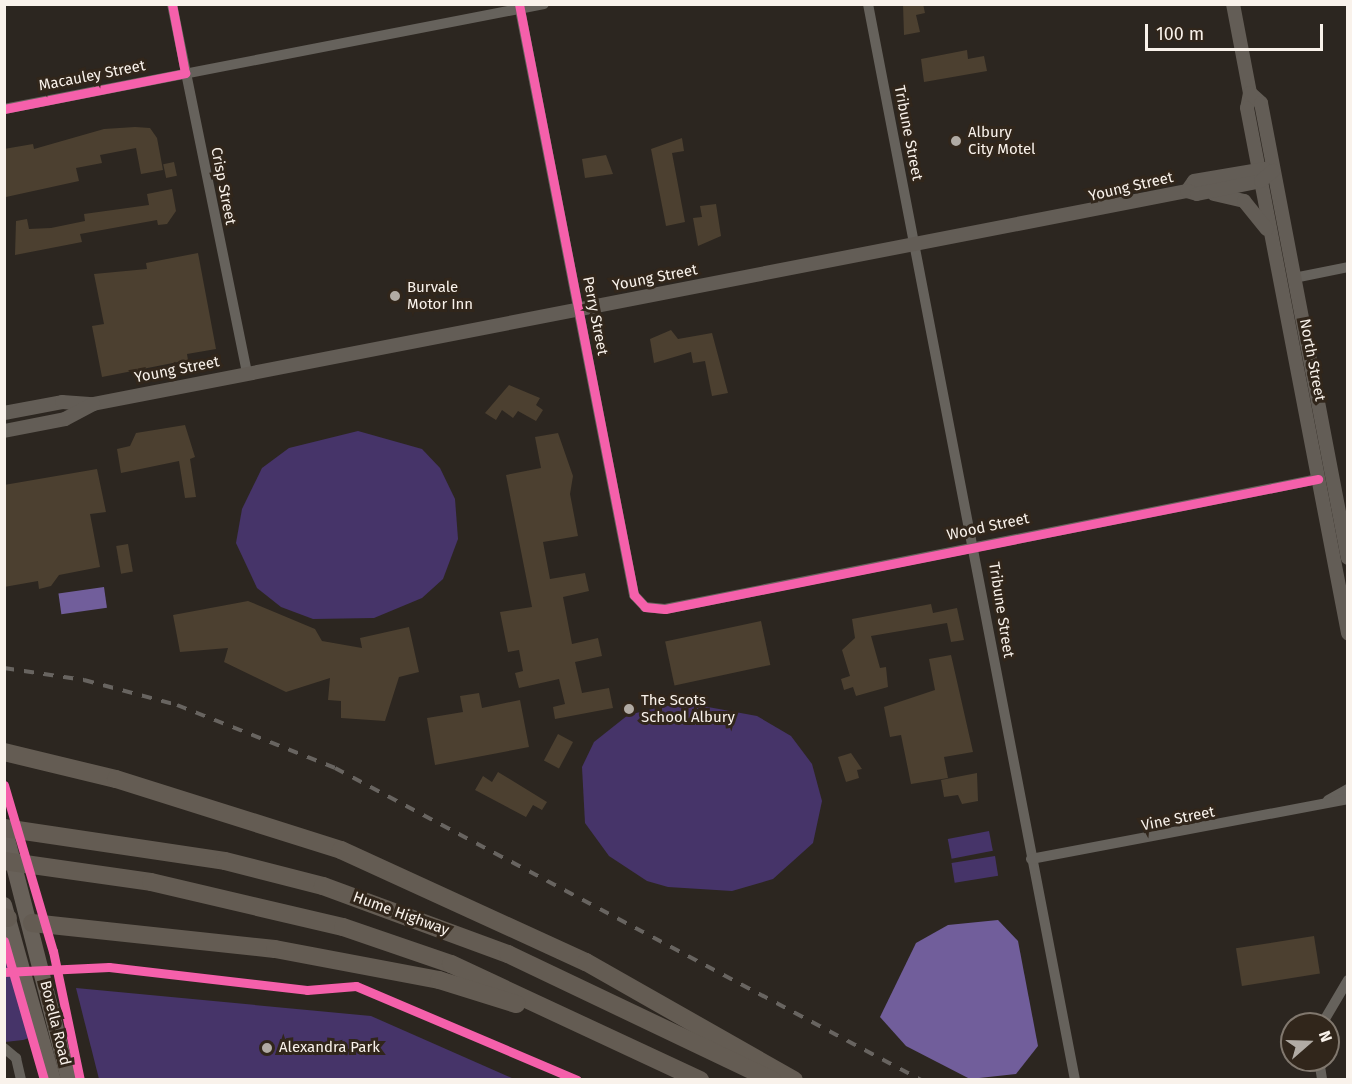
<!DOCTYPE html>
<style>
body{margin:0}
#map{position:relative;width:1352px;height:1084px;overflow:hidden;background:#2c2620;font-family:"Fira Sans",sans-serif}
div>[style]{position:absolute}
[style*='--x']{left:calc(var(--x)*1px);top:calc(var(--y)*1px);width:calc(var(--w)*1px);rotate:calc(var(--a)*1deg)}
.green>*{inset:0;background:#463469;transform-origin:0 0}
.water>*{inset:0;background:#715e9b;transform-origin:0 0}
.building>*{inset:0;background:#4c4030;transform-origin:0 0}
.street>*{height:10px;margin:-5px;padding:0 5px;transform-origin:5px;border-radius:5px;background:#66625c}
.secondary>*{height:14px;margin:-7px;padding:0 7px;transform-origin:7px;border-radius:7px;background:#635d56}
.primary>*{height:16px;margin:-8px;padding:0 8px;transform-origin:8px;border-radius:8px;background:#686159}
.highway>*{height:18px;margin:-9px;padding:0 9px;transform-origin:9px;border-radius:9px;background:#645c53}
.rail>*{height:4px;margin-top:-2px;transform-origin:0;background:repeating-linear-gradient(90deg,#686460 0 10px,transparent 0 20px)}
.cycleway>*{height:9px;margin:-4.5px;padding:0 4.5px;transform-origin:4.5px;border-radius:4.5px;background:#f560ab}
.dots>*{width:16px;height:16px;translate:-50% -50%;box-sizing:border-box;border:3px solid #31261b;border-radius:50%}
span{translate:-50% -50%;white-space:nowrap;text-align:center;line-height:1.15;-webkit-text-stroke:6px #31261b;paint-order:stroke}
.street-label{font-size:15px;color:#f9f2eb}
.poi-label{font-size:15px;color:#f9f2eb}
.left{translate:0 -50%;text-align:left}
.frame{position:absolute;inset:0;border:6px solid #f9f2eb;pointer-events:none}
.north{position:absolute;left:1280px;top:1012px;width:60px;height:60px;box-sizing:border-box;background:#31261b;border:2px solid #81786e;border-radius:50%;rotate:70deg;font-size:16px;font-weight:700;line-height:24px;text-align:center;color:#f9f2eb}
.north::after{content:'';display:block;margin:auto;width:21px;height:27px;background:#b1aba4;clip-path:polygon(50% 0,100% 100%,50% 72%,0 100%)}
.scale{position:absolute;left:1145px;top:24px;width:178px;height:27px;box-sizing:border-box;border:3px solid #f9f2eb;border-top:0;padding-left:8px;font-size:18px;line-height:21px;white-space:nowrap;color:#f9f2eb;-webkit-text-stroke:4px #31261b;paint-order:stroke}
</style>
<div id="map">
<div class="green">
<i style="clip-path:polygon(358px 431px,422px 449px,440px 468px,455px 499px,458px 539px,443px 579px,422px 598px,374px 618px,313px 619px,281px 607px,257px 588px,236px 543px,242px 509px,262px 468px,289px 448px)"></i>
<i style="clip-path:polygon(681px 702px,757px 716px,791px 736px,812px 764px,822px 801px,813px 843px,773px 879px,732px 891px,668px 887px,647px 881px,609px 856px,585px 823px,582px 767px,594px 742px,628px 715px)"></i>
<i style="left:989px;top:831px;width:20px;height:42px;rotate:79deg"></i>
<i style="left:995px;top:856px;width:20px;height:44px;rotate:81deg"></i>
<i style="clip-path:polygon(4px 949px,29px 1038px,23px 1040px,5px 1042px)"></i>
<i style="clip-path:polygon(76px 988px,371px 1016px,514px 1079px,99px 1079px)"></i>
</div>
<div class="water">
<i style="left:104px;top:587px;width:21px;height:46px;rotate:82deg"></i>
<i style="clip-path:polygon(998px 920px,1018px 941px,1038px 1046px,1016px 1074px,970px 1079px,906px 1046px,880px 1017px,916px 943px,948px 925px)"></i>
</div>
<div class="building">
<i style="clip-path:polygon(903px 4px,923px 4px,925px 13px,916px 15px,920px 32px,904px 35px)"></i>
<i style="clip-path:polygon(967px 50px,968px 59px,984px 56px,987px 71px,924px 82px,921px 59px)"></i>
<i style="clip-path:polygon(135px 127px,150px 128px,157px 138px,163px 170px,141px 174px,136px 148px,100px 155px,102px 163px,76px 168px,79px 181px,6px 197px,4px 149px,33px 144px,34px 149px,104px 129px)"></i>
<i style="clip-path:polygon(682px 138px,684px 151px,672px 153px,685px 222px,666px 226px,651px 149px)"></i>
<i style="clip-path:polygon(606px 155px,613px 174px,585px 178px,582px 159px)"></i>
<i style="left:174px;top:162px;width:14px;height:11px;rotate:78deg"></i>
<i style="clip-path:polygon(172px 189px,176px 211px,167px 224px,158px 225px,157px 220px,80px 234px,82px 242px,15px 255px,16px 221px,27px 219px,29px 229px,51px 228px,85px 221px,84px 214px,149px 205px,147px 194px)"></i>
<i style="clip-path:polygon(716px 204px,721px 236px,698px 246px,693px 218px,702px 217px,700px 206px)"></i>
<i style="clip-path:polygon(198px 253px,216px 349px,187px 354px,188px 360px,102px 377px,92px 326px,104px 324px,94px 274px,147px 269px,146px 263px)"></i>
<i style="clip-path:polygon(671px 330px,678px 339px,712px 333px,728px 393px,712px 396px,705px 361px,693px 363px,691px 352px,654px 363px,650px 339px)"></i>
<i style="clip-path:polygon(509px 385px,540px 398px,536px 405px,543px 410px,536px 421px,518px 411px,513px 418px,502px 410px,496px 420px,485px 413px)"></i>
<i style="clip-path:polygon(185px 425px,195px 457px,190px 459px,196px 497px,185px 498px,179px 461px,121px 473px,117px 449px,130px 446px,136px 433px)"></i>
<i style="clip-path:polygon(558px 433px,573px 476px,570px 494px,578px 536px,543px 542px,550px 579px,585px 573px,589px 591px,563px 597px,572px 644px,598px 638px,602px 656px,575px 662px,582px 693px,609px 688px,613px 708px,555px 719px,553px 707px,565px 704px,559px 679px,519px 688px,515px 673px,523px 671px,519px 650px,508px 652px,500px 612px,532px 607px,506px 475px,541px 468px,535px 437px)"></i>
<i style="clip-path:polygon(97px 469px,106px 512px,90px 514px,100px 567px,59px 575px,51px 586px,39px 589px,38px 581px,4px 587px,4px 485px)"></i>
<i style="left:128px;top:544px;width:28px;height:12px;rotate:80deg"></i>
<i style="clip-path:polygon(248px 601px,315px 629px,322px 641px,362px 648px,360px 638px,409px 627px,419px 672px,399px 677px,385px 721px,341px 718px,341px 701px,328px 700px,330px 678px,286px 692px,224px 662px,228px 648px,180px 652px,173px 615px)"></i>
<i style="clip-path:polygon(931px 604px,933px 613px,957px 608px,964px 640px,951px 642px,947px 623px,871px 636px,880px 668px,886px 667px,888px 687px,856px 696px,853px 687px,844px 690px,841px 679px,850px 676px,842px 650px,855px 638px,852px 619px)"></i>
<i style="left:761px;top:621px;width:45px;height:98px;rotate:78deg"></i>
<i style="clip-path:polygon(951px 655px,973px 752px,944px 757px,948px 778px,911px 784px,901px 735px,890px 737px,884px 707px,935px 690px,929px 659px)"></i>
<i style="clip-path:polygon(479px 693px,482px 708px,520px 700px,529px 747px,435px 765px,427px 718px,463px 712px,460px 696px)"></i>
<i style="left:558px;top:734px;width:17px;height:30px;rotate:28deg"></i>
<i style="clip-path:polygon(851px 753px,862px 769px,857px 770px,859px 778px,846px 782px,838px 757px)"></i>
<i style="clip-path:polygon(498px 772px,547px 802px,542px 810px,533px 805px,526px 817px,475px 790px,483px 776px,492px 782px)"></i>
<i style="clip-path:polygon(977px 773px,978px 801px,962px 804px,958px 795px,944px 797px,941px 780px)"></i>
<i style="left:1314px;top:936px;width:38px;height:79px;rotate:81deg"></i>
</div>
<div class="street">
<i style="--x:172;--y:4;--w:377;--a:78.5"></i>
<i style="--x:519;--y:4;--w:602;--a:78.99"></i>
<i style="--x:634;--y:595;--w:16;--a:47"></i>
<i style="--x:645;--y:607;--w:20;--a:6"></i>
<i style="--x:665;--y:609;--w:666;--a:-11.26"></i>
<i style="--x:868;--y:4;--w:1096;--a:79.11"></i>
<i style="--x:4;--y:109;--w:550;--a:-11"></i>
<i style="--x:1294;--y:278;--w:55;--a:-11.5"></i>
<i style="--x:1328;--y:800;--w:23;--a:-29"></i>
<i style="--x:1031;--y:859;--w:323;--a:-10.7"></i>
<i style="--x:1322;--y:1024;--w:51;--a:-59.4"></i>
<i style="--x:4;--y:1048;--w:16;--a:40"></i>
<i style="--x:16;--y:1058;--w:23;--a:77"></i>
<i style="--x:1319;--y:1060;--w:20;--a:81"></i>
</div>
<div class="secondary">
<i style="--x:1233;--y:4;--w:91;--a:79.2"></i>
<i style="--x:1250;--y:93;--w:15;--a:101"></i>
<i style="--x:1247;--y:108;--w:535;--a:79.11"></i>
<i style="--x:1250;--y:93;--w:15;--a:42"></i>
<i style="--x:1261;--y:103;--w:463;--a:79.2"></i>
<i style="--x:1187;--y:191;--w:12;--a:-55"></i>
<i style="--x:1194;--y:181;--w:72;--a:-9.6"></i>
<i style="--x:1214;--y:194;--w:31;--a:13"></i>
<i style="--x:1244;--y:201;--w:36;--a:51"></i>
<i style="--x:4;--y:413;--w:59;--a:-10.7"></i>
<i style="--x:62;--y:402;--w:31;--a:4"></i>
<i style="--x:93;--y:404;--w:1115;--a:-11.02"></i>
<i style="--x:1187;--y:191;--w:10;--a:17"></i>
<i style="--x:1197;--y:194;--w:65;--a:-11.5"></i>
<i style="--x:1261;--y:181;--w:16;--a:-40"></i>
<i style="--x:4;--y:431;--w:62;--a:-11.1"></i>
<i style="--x:65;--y:419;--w:32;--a:-28"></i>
</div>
<div class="primary">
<i style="--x:4;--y:827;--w:261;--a:75.6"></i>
<i style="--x:4;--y:905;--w:182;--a:74.4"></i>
</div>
<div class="highway">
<i style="--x:4;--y:752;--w:115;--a:13.6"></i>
<i style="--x:116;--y:779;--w:236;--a:17.5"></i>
<i style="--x:341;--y:850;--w:269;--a:24.6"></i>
<i style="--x:586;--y:962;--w:239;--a:29.6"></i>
<i style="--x:4;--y:828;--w:223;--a:8.5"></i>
<i style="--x:225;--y:861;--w:101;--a:14.3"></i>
<i style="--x:323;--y:886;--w:197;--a:20.2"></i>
<i style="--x:508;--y:954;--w:293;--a:25.5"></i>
<i style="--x:4;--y:861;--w:148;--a:8.1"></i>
<i style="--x:151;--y:882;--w:197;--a:13.2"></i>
<i style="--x:343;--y:927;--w:114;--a:18.9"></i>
<i style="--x:451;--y:964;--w:275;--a:25"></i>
<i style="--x:4;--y:917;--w:4;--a:14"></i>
<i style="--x:32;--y:923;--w:244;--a:6.1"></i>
<i style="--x:275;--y:949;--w:167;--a:10.7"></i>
<i style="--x:439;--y:980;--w:81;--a:17.3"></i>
</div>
<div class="rail">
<i style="--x:4;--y:668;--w:81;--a:8.5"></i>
<i style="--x:84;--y:680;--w:96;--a:15"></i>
<i style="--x:177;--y:705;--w:170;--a:21.7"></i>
<i style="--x:335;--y:768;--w:664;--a:28.03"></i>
</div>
<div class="cycleway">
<i style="--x:519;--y:4;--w:602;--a:78.99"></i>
<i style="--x:634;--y:595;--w:16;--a:47"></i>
<i style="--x:645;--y:607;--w:20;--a:6"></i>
<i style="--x:665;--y:609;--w:666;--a:-11.26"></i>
<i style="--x:4;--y:109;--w:185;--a:-11.2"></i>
<i style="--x:185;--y:73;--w:70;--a:-100.7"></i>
<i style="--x:4;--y:785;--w:173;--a:73.6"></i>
<i style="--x:53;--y:951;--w:132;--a:78.2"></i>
<i style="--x:4;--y:941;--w:145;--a:73.9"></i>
<i style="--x:4;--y:972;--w:105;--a:-2.7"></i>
<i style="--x:109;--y:967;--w:199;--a:6.6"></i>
<i style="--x:307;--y:990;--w:49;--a:-4.7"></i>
<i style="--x:356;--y:986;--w:240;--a:23"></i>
</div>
<div class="dots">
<i style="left:956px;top:141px;background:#b1aba4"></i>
<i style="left:395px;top:296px;background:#b1aba4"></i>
<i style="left:629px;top:709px;background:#b1aba4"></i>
<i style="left:267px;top:1048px;background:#b1aba4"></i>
</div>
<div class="street-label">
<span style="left:92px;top:76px;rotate:-11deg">Macauley Street</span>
<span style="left:908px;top:133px;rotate:79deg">Tribune Street</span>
<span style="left:223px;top:186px;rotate:79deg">Crisp Street</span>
<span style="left:1131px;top:187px;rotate:-13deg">Young Street</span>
<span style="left:655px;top:278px;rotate:-11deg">Young Street</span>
<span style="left:595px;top:316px;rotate:79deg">Perry Street</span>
<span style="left:1312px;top:360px;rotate:79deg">North Street</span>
<span style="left:177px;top:370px;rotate:-11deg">Young Street</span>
<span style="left:988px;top:527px;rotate:-12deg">Wood Street</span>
<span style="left:1001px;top:610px;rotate:81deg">Tribune Street</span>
<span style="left:1178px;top:819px;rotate:-11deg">Vine Street</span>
<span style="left:401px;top:914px;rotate:20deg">Hume Highway</span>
<span style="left:55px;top:1023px;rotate:76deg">Borella Road</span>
</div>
<div class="poi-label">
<span class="left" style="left:968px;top:141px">Albury<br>City Motel</span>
<span class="left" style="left:407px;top:296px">Burvale<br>Motor Inn</span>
<span class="left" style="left:641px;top:709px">The Scots<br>School Albury</span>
<span class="left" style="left:279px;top:1048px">Alexandra Park</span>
</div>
<div class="frame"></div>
<div class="north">N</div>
<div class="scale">100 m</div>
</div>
